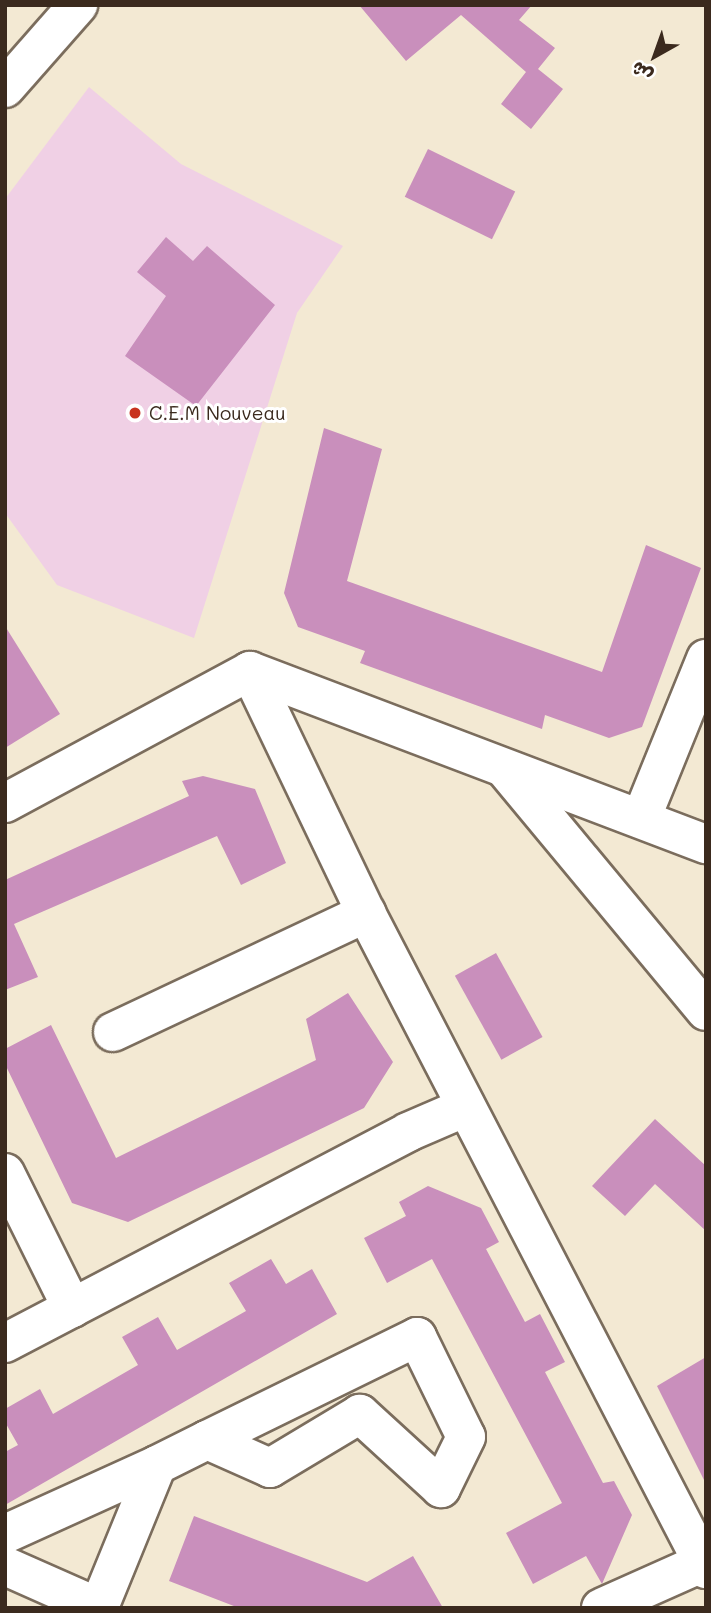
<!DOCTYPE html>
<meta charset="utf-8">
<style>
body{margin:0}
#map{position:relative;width:711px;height:1613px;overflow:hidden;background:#f3e9d3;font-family:Mali,"Playpen Sans Arabic",sans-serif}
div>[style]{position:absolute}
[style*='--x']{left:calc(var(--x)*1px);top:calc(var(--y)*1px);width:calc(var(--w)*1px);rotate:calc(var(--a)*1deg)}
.built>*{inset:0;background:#f0d0e5}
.building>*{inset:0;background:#c98fbc;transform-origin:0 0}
.roads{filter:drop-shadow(2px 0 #7b6d5d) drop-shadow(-2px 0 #7b6d5d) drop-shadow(0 2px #7b6d5d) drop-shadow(0 -2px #7b6d5d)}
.minor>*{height:38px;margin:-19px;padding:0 19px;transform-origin:19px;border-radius:19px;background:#fff}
.dots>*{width:19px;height:19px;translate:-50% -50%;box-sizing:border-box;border:4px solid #fff;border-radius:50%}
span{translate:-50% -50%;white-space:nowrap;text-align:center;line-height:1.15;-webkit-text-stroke:6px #fff;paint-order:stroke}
.poi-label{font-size:19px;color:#3b2a1e}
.left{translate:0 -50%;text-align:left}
.frame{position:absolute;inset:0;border:7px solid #3b2a1e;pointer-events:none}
.north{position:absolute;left:620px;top:21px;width:70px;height:70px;-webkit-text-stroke:5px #fff;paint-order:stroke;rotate:220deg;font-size:19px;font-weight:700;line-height:28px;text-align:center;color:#3b2a1e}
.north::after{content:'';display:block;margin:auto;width:24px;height:32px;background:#3b2a1e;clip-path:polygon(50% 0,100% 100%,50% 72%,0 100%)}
</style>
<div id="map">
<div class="built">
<i style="clip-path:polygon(89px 87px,181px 164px,343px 246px,297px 313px,194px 638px,57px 585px,5px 513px,5px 199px)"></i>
</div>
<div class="building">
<i style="clip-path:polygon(359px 5px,532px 5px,519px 20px,555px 48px,538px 69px,563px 89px,531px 129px,501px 104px,526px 72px,461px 15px,406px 61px)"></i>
<i style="left:428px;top:149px;width:97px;height:53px;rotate:26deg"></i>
<i style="clip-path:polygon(166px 237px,193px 261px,207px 246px,275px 305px,196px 406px,125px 356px,166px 296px,137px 272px)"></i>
<i style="clip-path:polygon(324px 428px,382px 449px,347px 581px,602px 672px,646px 545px,701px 568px,642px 727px,609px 738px,545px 715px,542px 729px,360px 663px,365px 651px,298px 627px,284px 593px)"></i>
<i style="clip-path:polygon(5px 626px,60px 714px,5px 748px)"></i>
<i style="clip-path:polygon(203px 776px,255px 789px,286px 863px,241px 885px,217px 836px,14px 924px,38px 977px,5px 990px,5px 880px,189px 796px,182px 781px)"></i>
<i style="left:496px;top:953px;width:96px;height:47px;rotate:61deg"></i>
<i style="clip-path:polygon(348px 993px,393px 1062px,364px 1108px,128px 1222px,72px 1203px,5px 1064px,5px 1049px,51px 1025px,116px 1158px,316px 1060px,306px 1019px)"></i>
<i style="clip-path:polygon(655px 1119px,706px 1166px,706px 1231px,655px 1184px,625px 1216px,592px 1186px)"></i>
<i style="clip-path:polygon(428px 1186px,481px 1208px,499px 1242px,486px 1249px,525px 1322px,540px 1314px,565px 1362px,545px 1372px,603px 1483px,614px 1481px,632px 1515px,602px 1584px,586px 1556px,533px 1584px,506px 1533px,562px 1503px,432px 1259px,387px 1283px,364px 1238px,406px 1216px,399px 1202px)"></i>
<i style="clip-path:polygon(271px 1259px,286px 1284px,312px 1269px,337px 1314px,5px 1505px,5px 1452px,18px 1445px,5px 1422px,5px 1409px,40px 1389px,53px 1414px,138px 1365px,122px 1337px,158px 1317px,177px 1350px,246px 1311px,229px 1283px)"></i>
<i style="clip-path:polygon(706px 1357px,706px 1484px,657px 1386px)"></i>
<i style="clip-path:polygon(194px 1516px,367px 1582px,413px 1556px,443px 1608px,239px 1608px,169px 1581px)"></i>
</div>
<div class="roads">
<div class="minor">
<i style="--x:5;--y:88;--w:111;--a:-48.7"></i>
<i style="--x:250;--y:671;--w:268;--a:64.4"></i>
<i style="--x:366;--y:913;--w:739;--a:62.6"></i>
<i style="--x:506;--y:770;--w:313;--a:50.3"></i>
<i style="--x:5;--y:803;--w:278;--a:-28.3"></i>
<i style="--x:250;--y:671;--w:488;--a:20.8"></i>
<i style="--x:641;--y:819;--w:173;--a:-67.9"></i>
<i style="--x:113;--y:1032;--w:280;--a:-25.2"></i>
<i style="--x:5;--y:1173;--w:151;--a:63.6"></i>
<i style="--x:5;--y:1343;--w:455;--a:-27.6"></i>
<i style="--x:408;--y:1132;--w:63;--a:-23.3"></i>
<i style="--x:5;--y:1534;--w:167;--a:-24.4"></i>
<i style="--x:5;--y:1566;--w:104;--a:23.9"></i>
<i style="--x:99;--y:1607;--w:153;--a:-67.8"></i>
<i style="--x:157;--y:1465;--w:56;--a:-26.6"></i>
<i style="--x:207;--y:1440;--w:234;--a:-26.1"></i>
<i style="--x:417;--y:1337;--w:111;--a:63.9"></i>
<i style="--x:466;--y:1437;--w:57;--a:116.1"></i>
<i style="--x:441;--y:1488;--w:110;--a:-137.6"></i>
<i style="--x:360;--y:1414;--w:105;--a:149"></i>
<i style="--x:270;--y:1468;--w:69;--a:-156"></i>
<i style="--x:601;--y:1608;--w:115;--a:-24.1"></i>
</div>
</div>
<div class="dots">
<i style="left:135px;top:413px;background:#c8321e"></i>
</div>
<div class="poi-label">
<span class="left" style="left:149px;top:413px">C.E.M Nouveau</span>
</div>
<div class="frame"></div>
<div class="north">ش</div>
</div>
